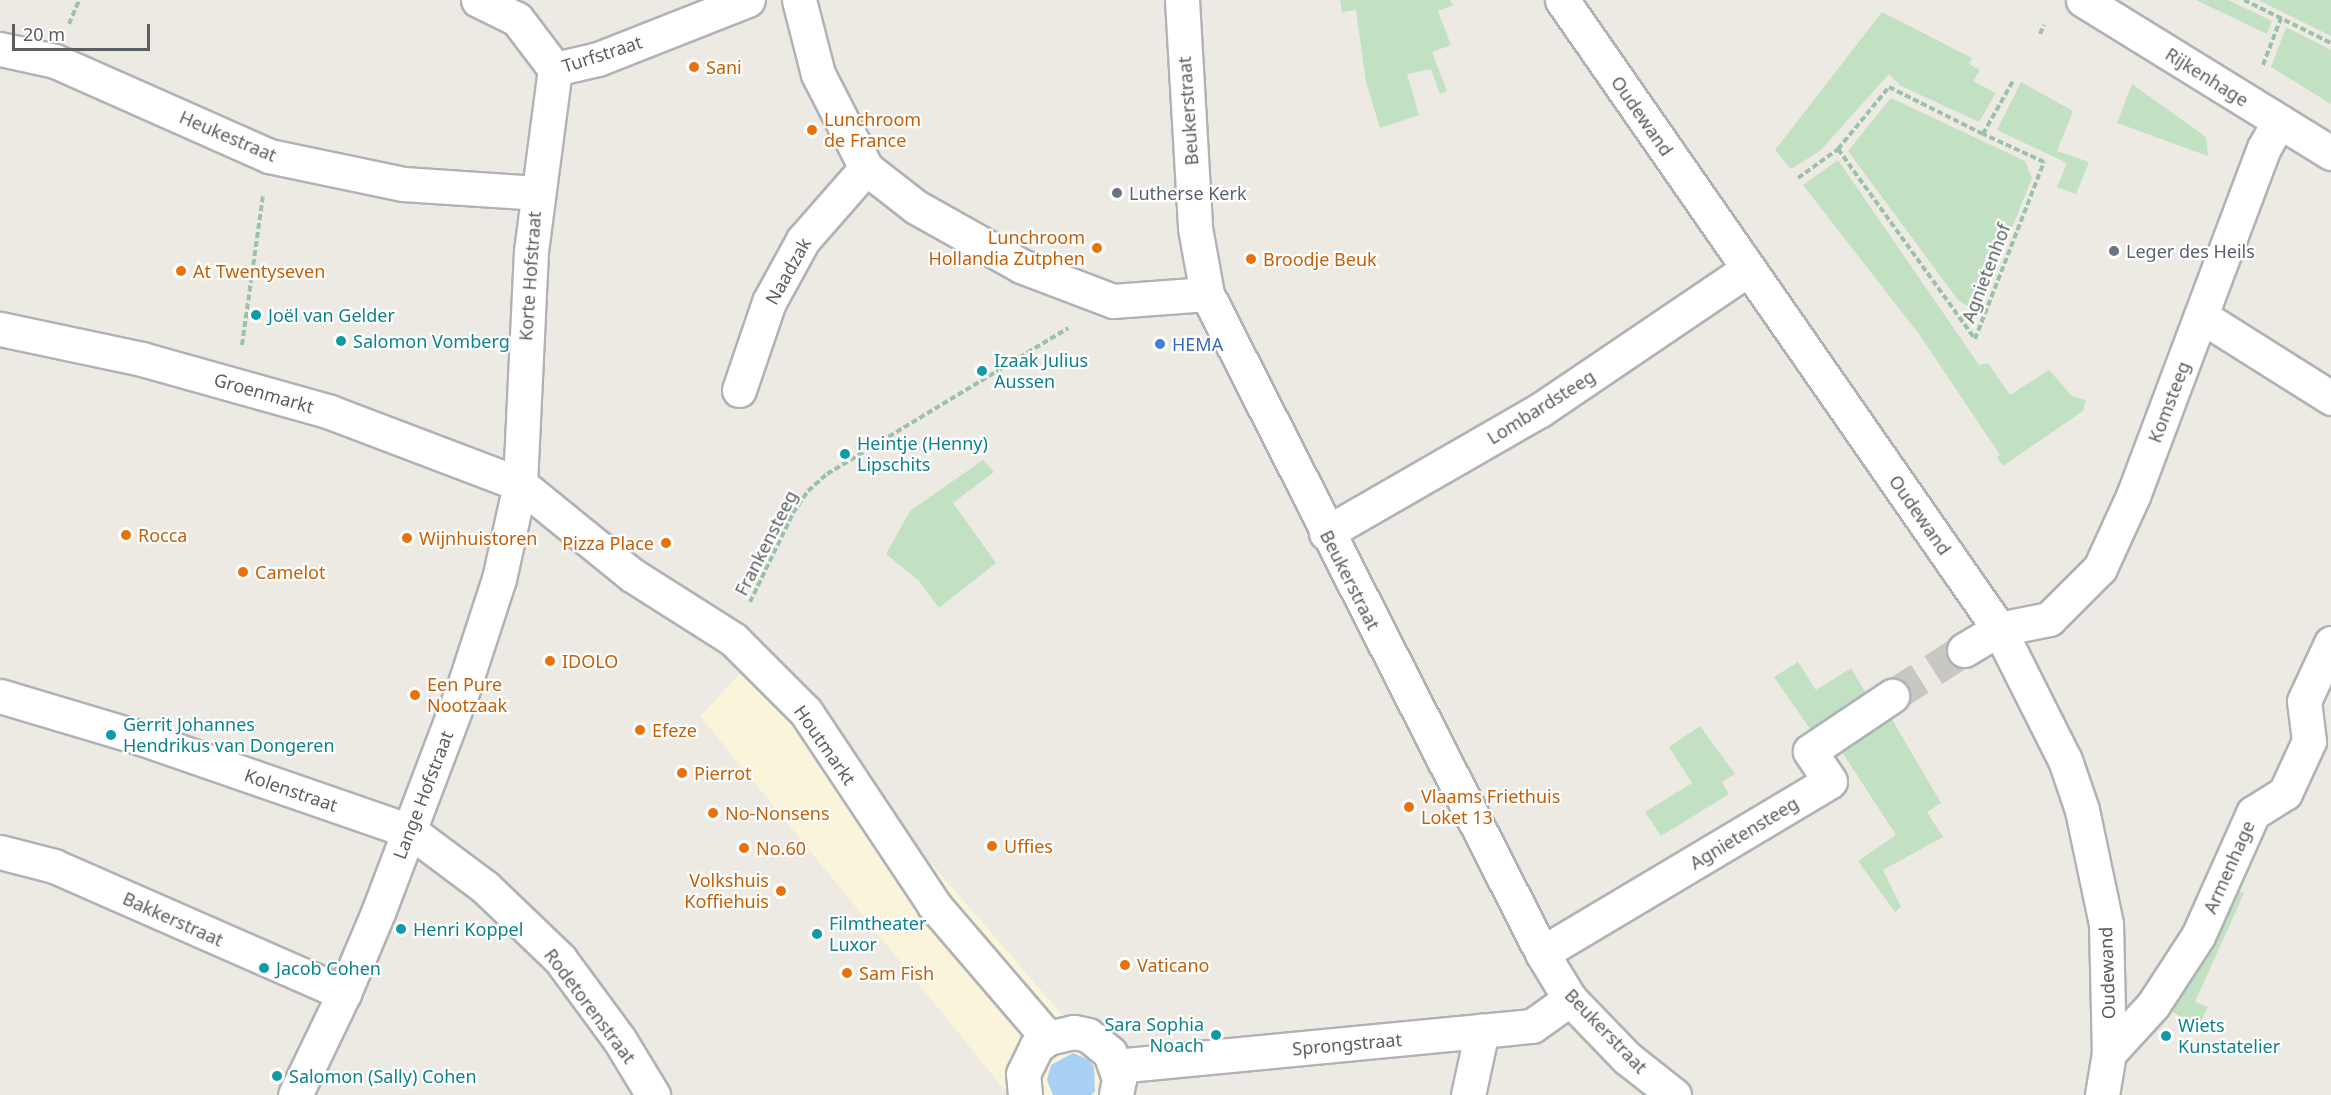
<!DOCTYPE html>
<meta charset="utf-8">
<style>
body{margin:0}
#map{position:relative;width:2331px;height:1095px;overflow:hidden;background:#eceae3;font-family:"Noto Sans",sans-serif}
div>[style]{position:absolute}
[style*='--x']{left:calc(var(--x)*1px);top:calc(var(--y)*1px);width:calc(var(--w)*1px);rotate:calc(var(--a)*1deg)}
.commercial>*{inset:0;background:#faf4da}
.green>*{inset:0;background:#c2e1c3}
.water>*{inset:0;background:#a9d0f5}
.street-tunnel>*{height:33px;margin-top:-16.5px;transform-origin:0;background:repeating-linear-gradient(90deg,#c8c7c3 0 33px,transparent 0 49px)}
.path>*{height:4px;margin-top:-2px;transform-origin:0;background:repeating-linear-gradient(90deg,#9cc1a9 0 6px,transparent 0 9px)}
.roads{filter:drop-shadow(2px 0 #b0b3b6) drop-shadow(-2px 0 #b0b3b6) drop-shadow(0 2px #b0b3b6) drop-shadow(0 -2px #b0b3b6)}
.street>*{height:33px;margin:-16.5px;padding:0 16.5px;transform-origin:16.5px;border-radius:16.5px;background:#fff}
.dots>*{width:16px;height:16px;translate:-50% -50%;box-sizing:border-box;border:3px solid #fff;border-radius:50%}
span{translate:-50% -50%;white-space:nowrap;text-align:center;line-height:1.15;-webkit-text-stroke:4.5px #fff;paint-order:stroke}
.street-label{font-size:18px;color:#5b5e62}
.food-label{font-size:18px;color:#c56008}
.left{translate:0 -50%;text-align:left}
.right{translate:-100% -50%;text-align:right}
.worship-label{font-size:18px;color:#5b616d}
.culture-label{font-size:18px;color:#0d838f}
.shop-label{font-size:18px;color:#366cbe}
.scale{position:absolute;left:12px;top:24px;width:138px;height:27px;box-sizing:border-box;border:3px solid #5b5e62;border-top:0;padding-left:8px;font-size:18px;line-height:21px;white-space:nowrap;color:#5b5e62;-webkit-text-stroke:4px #fff;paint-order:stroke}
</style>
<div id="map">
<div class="commercial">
<i style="clip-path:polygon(754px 659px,1132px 1095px,1009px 1095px,700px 716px)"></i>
</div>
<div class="green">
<i style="clip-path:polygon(1340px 0,1450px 0,1453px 5px,1438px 11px,1451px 45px,1432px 52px,1447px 91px,1440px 94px,1431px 69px,1407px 74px,1419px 115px,1380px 128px,1366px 82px,1356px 10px,1342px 12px)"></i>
<i style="clip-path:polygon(2196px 0,2228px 0,2272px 21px,2267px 34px)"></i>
<i style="clip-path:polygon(2258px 0,2331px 0,2331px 36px)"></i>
<i style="clip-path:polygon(1882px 12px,1972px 58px,1969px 64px,1980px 70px,1973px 81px,1996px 93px,1979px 122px,1901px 86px,1889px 74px,1820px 151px,1791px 169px,1775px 150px)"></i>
<i style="clip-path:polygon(2286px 27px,2331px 50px,2331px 104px,2271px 67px)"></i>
<i style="clip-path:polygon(2021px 82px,2073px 111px,2057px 151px,2089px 162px,2076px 194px,2057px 187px,2067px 163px,1997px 130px)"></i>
<i style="clip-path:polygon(2132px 84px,2206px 137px,2208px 156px,2117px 123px)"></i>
<i style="clip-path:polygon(1891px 98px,2025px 161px,2032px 178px,1980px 308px,1970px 308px,1958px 300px,1848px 151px)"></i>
<i style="clip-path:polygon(1838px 160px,1979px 365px,1988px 363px,2010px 395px,2049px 370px,2072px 396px,2086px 400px,2083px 411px,2003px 466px,1997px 457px,2000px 455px,1919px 334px,1803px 185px)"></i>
<i style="clip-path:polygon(983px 460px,994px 472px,953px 503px,996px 563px,939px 608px,919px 581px,886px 554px,910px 511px)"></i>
<i style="clip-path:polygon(1798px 662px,1816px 690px,1851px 668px,1867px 695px,1813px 733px,1774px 677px)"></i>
<i style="clip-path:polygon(1890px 716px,1941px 803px,1927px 812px,1943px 837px,1883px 870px,1901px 907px,1895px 912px,1858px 861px,1896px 835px,1840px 749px)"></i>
<i style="clip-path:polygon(1700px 726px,1735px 774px,1722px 782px,1729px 794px,1661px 836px,1645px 812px,1692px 783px,1669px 747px)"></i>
<i style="clip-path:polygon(2229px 887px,2244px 893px,2195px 1002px,2208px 1007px,2199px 1026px,2163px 1007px)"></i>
</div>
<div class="water">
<i style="clip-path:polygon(1073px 1053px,1089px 1060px,1094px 1067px,1095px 1091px,1091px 1095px,1053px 1095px,1047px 1080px,1051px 1065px)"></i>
</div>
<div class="street-tunnel">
<i style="--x:1892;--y:696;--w:85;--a:-32.6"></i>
</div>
<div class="path">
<i style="--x:2244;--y:0;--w:97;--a:26.3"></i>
<i style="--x:69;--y:24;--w:26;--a:-67"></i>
<i style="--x:2040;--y:34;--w:10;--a:-66"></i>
<i style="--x:2263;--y:65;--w:50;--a:-69"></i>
<i style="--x:1838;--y:149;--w:80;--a:-50.6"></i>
<i style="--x:1889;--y:87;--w:105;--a:26.6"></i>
<i style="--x:1798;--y:178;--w:49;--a:-35.9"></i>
<i style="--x:1838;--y:149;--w:234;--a:54.2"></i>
<i style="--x:1975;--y:339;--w:190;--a:-68.7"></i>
<i style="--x:2044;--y:162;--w:67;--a:-155.3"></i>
<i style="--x:1983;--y:134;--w:63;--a:-60.6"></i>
<i style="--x:242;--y:345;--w:151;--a:-82"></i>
<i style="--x:750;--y:602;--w:99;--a:-64.2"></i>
<i style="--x:793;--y:513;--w:27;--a:-56"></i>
<i style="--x:808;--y:491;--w:25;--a:-42"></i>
<i style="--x:827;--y:474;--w:282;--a:-31.2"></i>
</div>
<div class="roads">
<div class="street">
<i style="--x:478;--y:0;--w:43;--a:26"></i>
<i style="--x:517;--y:19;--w:63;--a:52.8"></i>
<i style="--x:799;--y:0;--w:76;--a:75.6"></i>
<i style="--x:818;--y:74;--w:106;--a:62.9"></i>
<i style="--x:866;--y:168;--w:63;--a:38"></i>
<i style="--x:916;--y:207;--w:120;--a:29.3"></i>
<i style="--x:1021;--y:266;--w:98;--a:20.8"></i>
<i style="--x:1113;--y:301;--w:94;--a:-4.3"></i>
<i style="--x:1182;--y:0;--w:228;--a:86.7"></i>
<i style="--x:1195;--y:228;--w:67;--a:79.7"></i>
<i style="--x:1207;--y:294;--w:739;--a:63.05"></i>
<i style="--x:1542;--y:953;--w:54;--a:58.7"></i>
<i style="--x:1570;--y:999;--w:82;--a:46"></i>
<i style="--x:1627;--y:1058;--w:60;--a:38.2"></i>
<i style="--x:1562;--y:0;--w:766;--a:55.21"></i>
<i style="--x:1999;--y:629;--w:147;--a:63.3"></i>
<i style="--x:2065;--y:760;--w:53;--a:71.2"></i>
<i style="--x:2082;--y:810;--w:116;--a:78.1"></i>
<i style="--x:2106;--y:924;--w:129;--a:88.7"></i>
<i style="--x:2109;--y:1053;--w:43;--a:99.5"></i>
<i style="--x:2083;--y:0;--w:291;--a:31.7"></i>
<i style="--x:0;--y:49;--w:56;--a:12.3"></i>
<i style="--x:55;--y:61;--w:234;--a:23.9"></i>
<i style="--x:269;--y:156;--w:137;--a:11.8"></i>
<i style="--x:403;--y:184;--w:134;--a:3.8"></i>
<i style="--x:555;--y:69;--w:44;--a:-13.1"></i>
<i style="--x:598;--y:59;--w:161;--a:-21.5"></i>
<i style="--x:2201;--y:316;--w:154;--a:32.2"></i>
<i style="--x:0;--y:329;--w:145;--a:11.9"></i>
<i style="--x:142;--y:359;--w:195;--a:15.7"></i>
<i style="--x:330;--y:412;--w:203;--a:20.8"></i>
<i style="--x:520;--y:484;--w:144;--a:39.1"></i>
<i style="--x:632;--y:575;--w:120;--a:32.4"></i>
<i style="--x:733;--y:639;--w:103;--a:45"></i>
<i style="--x:806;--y:712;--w:232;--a:56.4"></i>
<i style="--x:934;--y:905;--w:175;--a:49.4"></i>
<i style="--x:739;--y:390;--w:93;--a:-71.2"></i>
<i style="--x:769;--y:302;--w:71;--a:-61.3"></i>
<i style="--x:803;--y:240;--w:96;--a:-48.8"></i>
<i style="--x:1326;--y:533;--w:247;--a:-29.9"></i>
<i style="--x:1540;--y:410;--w:251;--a:-34.1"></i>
<i style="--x:1964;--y:650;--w:41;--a:-31"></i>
<i style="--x:1999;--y:629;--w:51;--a:-11.3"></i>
<i style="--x:2049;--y:619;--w:72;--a:-45"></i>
<i style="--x:2100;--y:568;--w:79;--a:-65.4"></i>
<i style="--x:2133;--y:496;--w:372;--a:-69.4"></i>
<i style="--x:2264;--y:148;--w:31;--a:-61"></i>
<i style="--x:0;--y:696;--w:147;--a:16.6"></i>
<i style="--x:141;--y:738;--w:285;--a:19.1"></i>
<i style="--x:410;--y:831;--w:94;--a:36.7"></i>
<i style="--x:485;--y:887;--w:104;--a:43.8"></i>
<i style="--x:560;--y:959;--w:99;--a:53.6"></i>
<i style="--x:619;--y:1039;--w:66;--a:58.7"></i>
<i style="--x:0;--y:852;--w:56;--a:14.5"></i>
<i style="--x:54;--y:866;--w:317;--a:23.7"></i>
<i style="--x:1542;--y:953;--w:335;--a:-30.8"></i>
<i style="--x:1830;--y:781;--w:36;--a:-124"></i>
<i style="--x:1810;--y:751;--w:99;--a:-33.9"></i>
<i style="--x:2109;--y:1053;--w:65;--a:-47.5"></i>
<i style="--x:2153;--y:1005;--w:82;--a:-56.9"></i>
<i style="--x:2198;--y:936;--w:135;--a:-65.9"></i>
<i style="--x:2253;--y:813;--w:38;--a:-32"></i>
<i style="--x:2285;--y:793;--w:57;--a:-65.2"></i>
<i style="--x:2309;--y:741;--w:40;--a:-97.1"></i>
<i style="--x:2304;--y:701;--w:64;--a:-65"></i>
<i style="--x:1116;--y:1066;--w:418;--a:-5.5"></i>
<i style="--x:1532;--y:1026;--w:47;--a:-35.4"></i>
<i style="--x:295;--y:1095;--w:113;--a:-64.3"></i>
<i style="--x:344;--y:993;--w:90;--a:-67.1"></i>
<i style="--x:379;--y:910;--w:236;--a:-69.2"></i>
<i style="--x:463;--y:689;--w:116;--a:-71.9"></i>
<i style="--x:499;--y:579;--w:97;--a:-77.5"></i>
<i style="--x:520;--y:484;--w:233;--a:-87.3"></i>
<i style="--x:531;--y:251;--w:184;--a:-82.5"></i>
<i style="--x:1025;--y:1095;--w:21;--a:-95"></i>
<i style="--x:1023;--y:1074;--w:30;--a:-64"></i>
<i style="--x:1036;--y:1047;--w:15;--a:-37"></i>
<i style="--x:1048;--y:1038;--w:27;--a:-13"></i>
<i style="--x:1074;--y:1032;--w:14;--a:12"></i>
<i style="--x:1088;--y:1035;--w:28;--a:39"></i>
<i style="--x:1110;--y:1053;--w:28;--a:71"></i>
<i style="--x:1119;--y:1079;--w:16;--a:101"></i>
<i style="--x:1468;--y:1095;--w:66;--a:-77.7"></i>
</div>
</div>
<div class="dots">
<i style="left:694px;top:67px;background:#e8710a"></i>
<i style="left:812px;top:130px;background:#e8710a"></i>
<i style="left:1117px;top:193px;background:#6b7280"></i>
<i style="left:1097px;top:248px;background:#e8710a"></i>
<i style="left:2114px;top:251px;background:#6b7280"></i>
<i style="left:1251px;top:259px;background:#e8710a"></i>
<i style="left:181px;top:271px;background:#e8710a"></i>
<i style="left:256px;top:315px;background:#0f9aa8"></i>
<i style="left:341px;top:341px;background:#0f9aa8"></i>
<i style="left:1160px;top:344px;background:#3f7fe0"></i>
<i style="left:982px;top:371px;background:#0f9aa8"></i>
<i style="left:845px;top:454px;background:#0f9aa8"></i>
<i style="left:126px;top:535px;background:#e8710a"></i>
<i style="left:407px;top:538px;background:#e8710a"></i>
<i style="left:666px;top:543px;background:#e8710a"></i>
<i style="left:243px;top:572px;background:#e8710a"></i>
<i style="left:550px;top:661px;background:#e8710a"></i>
<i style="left:415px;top:695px;background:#e8710a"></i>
<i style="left:640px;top:730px;background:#e8710a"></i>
<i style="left:111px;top:735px;background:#0f9aa8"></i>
<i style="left:682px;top:773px;background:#e8710a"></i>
<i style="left:1409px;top:807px;background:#e8710a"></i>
<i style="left:713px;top:813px;background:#e8710a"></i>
<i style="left:992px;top:846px;background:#e8710a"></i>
<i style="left:744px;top:848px;background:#e8710a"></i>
<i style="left:781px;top:891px;background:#e8710a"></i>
<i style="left:401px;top:929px;background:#0f9aa8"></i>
<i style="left:817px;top:934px;background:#0f9aa8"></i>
<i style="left:1125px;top:965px;background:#e8710a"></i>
<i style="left:264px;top:968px;background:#0f9aa8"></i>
<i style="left:847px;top:973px;background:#e8710a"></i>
<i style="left:1216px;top:1035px;background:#0f9aa8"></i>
<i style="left:2166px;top:1036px;background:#0f9aa8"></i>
<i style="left:277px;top:1076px;background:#0f9aa8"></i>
</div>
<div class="street-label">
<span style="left:602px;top:54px;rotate:-18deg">Turfstraat</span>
<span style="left:2207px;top:77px;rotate:32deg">Rijkenhage</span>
<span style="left:1188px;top:111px;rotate:-94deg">Beukerstraat</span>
<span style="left:1642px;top:116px;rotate:55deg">Oudewand</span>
<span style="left:228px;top:136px;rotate:23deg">Heukestraat</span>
<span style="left:788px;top:271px;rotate:-61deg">Naadzak</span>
<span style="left:1986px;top:273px;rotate:-69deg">Agnietenhof</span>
<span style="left:530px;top:276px;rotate:-86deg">Korte Hofstraat</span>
<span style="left:264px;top:393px;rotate:16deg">Groenmarkt</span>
<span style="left:2169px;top:402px;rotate:-69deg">Komsteeg</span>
<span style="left:1541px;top:407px;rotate:-32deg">Lombardsteeg</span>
<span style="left:1920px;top:515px;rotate:55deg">Oudewand</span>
<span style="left:766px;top:543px;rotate:-63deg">Frankensteeg</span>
<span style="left:1350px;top:580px;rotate:63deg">Beukerstraat</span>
<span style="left:825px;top:745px;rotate:55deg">Houtmarkt</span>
<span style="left:291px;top:790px;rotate:19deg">Kolenstraat</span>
<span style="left:423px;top:795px;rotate:-69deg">Lange Hofstraat</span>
<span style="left:1744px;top:833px;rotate:-31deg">Agnietensteeg</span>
<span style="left:2229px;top:867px;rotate:-66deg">Armenhage</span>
<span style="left:173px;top:919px;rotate:24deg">Bakkerstraat</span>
<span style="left:2107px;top:973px;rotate:-92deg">Oudewand</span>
<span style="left:590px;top:1006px;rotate:53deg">Rodetorenstraat</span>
<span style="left:1606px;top:1031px;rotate:46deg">Beukerstraat</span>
<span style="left:1347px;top:1044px;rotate:-5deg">Sprongstraat</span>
</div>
<div class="food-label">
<span class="left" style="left:706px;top:67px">Sani</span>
<span class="left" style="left:824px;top:130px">Lunchroom<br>de France</span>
<span class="right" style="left:1085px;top:248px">Lunchroom<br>Hollandia Zutphen</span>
<span class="left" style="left:1263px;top:259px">Broodje Beuk</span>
<span class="left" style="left:193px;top:271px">At Twentyseven</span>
<span class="left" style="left:138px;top:535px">Rocca</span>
<span class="left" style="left:419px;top:538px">Wijnhuistoren</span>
<span class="right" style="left:654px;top:543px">Pizza Place</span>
<span class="left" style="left:255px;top:572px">Camelot</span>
<span class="left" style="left:562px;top:661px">IDOLO</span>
<span class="left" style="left:427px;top:695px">Een Pure<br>Nootzaak</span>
<span class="left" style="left:652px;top:730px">Efeze</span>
<span class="left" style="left:694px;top:773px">Pierrot</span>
<span class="left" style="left:1421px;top:807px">Vlaams Friethuis<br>Loket 13</span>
<span class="left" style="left:725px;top:813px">No-Nonsens</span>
<span class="left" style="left:1004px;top:846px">Uffies</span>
<span class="left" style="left:756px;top:848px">No.60</span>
<span class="right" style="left:769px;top:891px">Volkshuis<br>Koffiehuis</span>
<span class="left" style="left:1137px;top:965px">Vaticano</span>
<span class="left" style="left:859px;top:973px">Sam Fish</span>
</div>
<div class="worship-label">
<span class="left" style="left:1129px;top:193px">Lutherse Kerk</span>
<span class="left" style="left:2126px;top:251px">Leger des Heils</span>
</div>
<div class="culture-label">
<span class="left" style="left:268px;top:315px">Joël van Gelder</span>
<span class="left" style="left:353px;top:341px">Salomon Vomberg</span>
<span class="left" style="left:994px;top:371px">Izaak Julius<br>Aussen</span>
<span class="left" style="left:857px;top:454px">Heintje (Henny)<br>Lipschits</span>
<span class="left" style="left:123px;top:735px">Gerrit Johannes<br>Hendrikus van Dongeren</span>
<span class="left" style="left:829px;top:934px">Filmtheater<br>Luxor</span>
<span class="left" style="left:413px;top:929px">Henri Koppel</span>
<span class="left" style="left:276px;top:968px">Jacob Cohen</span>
<span class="right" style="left:1204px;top:1035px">Sara Sophia<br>Noach</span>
<span class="left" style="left:2178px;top:1036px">Wiets<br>Kunstatelier</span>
<span class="left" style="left:289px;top:1076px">Salomon (Sally) Cohen</span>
</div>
<div class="shop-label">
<span class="left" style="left:1172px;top:344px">HEMA</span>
</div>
<div class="scale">20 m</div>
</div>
